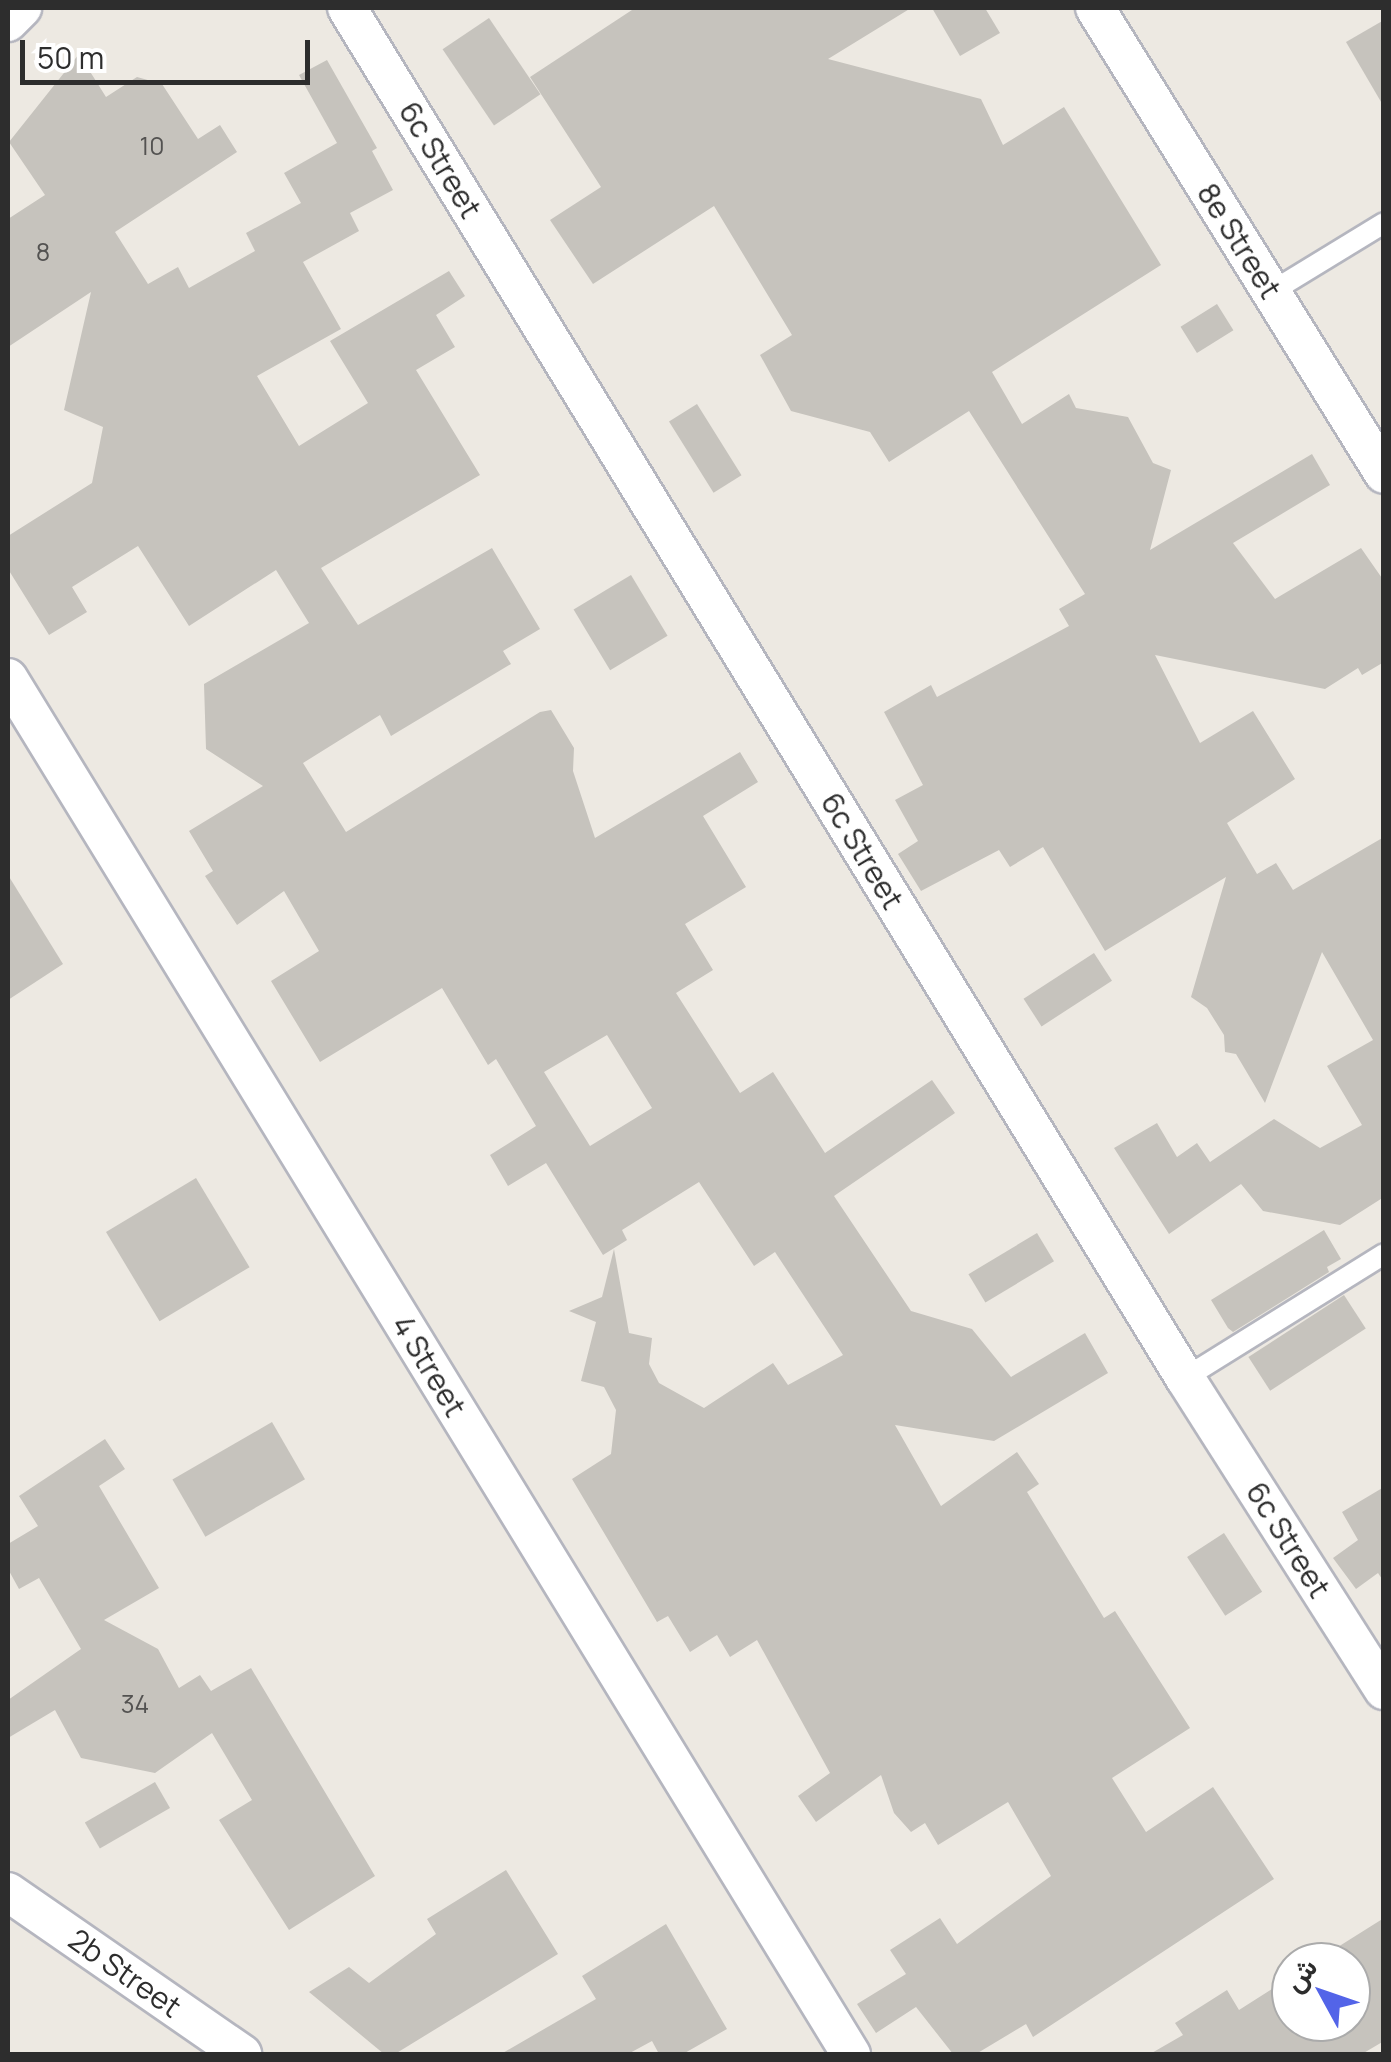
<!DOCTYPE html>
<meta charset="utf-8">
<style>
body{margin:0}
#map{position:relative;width:1391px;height:2062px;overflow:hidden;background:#ede9e2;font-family:Manrope,Vazirmatn,sans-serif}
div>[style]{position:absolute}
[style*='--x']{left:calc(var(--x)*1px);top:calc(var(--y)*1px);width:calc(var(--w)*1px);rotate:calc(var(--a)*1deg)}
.building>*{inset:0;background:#c6c3bd;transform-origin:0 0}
.roads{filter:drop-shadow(2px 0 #b5b6bf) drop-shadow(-2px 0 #b5b6bf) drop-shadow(0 2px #b5b6bf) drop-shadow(0 -2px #b5b6bf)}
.lane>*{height:20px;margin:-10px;padding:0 10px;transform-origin:10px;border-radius:10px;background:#fff}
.street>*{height:38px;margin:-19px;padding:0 19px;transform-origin:19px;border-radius:19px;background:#fff}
span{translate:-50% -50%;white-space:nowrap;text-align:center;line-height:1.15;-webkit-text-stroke:8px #fff;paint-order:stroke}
.number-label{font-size:25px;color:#535251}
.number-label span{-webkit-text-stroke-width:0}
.street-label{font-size:30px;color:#2d2d2d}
.frame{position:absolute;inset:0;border:10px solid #2d2d2d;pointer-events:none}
.north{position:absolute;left:1271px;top:1942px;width:100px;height:100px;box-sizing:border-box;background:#fff;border:2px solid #ababab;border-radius:50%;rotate:310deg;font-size:28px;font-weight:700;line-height:40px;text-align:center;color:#2d2d2d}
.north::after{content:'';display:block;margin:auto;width:35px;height:45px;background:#5364e8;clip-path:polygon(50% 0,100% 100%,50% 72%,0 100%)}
.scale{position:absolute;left:20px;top:40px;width:290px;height:45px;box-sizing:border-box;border:5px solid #2d2d2d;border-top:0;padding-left:12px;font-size:30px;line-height:35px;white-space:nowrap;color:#2d2d2d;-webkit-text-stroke:8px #fff;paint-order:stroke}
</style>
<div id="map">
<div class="building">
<i style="clip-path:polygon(635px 8px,911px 8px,828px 59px,981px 99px,1003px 145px,1064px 107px,1161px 265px,992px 372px,1022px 424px,1069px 394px,1076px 408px,1128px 417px,1153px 463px,1171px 470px,1150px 550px,1312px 454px,1330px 485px,1233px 543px,1275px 599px,1361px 548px,1384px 581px,1384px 662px,1362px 675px,1358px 668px,1325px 689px,1155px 655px,1200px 743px,1253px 711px,1295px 779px,1227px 823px,1257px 874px,1276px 863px,1293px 890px,1384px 837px,1384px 1197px,1340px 1225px,1263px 1211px,1241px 1184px,1169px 1234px,1114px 1148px,1157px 1123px,1177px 1157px,1197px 1143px,1210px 1162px,1274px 1119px,1320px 1148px,1362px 1125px,1327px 1066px,1373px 1040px,1322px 952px,1265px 1103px,1236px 1054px,1225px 1052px,1224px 1035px,1207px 1008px,1191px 997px,1226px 877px,1105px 951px,1043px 847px,1010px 867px,999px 850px,921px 891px,898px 854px,918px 841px,895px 800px,923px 785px,884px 712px,931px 685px,937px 697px,1069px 626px,1059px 609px,1085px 594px,969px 411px,889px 462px,870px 432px,791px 411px,760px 355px,792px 335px,714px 206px,593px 284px,550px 220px,601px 187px,530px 77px)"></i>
<i style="clip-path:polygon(932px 8px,985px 8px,1000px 33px,960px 56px)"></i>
<i style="left:489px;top:18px;width:92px;height:56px;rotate:56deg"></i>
<i style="clip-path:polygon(1384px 20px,1384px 107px,1346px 42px)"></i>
<i style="clip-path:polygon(evenodd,79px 54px,106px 97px,137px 77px,162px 84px,198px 139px,220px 125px,237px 152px,115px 232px,148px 284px,178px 267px,189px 288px,255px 251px,246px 233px,301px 203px,284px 173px,337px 143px,299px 75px,327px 60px,377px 148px,372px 151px,393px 190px,350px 213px,359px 231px,303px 262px,341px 329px,257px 376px,299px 446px,368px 403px,330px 341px,449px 271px,465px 296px,436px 315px,455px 347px,416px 370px,480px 475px,321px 568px,358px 625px,492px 548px,540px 629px,503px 651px,511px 664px,391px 736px,380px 715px,303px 763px,346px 832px,540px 712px,551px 710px,574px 748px,573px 771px,595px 838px,740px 752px,758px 782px,703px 816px,746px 887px,685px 924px,713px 970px,676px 993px,740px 1093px,773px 1072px,825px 1153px,932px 1080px,955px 1113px,834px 1196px,911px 1311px,972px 1329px,1011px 1377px,1085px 1333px,1108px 1373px,994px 1441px,895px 1425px,941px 1506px,1017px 1452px,1039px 1484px,1027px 1492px,1104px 1618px,1115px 1611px,1190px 1728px,1112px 1778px,1146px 1832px,1213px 1787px,1274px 1879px,1033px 2037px,1026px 2024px,976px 2054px,953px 2054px,916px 2007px,876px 2033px,857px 2004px,906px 1974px,890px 1950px,940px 1918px,957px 1944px,1051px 1876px,1008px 1802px,938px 1845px,925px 1823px,911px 1832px,894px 1813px,881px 1775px,816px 1822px,798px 1796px,830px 1773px,757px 1640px,730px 1657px,717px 1635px,690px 1652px,668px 1616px,657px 1622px,572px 1479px,611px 1454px,616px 1410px,604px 1387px,581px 1381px,596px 1322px,569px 1311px,602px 1297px,614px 1249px,629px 1333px,652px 1338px,649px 1364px,659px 1383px,704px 1408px,773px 1363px,788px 1385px,843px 1355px,775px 1252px,754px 1266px,699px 1182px,622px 1230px,627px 1240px,603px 1255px,546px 1163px,508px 1186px,490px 1155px,536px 1126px,496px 1059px,488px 1065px,442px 988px,320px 1062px,271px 981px,319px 951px,284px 891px,237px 925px,205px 876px,213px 871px,189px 831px,263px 786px,206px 749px,204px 684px,309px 623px,276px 570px,189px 626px,138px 546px,72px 587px,87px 612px,49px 635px,8px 569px,8px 536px,92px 483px,103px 427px,64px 410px,91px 292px,8px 347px,8px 219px,45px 195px,9px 142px,79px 54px,607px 1035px,652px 1108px,590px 1146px,544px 1072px,607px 1035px)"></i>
<i style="left:1217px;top:304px;width:31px;height:43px;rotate:58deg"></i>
<i style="left:697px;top:404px;width:84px;height:33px;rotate:58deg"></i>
<i style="left:631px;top:575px;width:71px;height:67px;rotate:59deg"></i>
<i style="clip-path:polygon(8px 875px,63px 964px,8px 1000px)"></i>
<i style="left:1094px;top:953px;width:33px;height:84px;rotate:57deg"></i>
<i style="left:196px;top:1178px;width:104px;height:105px;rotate:59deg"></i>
<i style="clip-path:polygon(1324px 1230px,1341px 1259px,1327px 1267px,1329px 1272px,1233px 1332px,1228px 1328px,1211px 1300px)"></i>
<i style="left:1037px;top:1233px;width:33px;height:80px;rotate:59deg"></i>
<i style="left:1344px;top:1295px;width:40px;height:114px;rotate:57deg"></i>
<i style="left:272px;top:1422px;width:66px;height:115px;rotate:60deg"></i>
<i style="clip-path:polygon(105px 1439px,125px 1469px,99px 1486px,159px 1588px,104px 1620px,158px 1649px,179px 1688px,200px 1675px,211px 1691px,251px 1668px,375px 1876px,289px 1930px,219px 1820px,252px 1800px,212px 1733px,155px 1773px,81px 1758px,55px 1710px,8px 1738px,8px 1700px,81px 1649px,39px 1578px,19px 1589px,8px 1569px,8px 1544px,38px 1526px,19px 1496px)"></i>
<i style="clip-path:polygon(1384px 1487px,1384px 1582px,1378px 1573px,1356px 1589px,1333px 1558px,1358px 1540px,1342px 1512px)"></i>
<i style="left:1224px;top:1533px;width:70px;height:44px;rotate:57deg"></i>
<i style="left:155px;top:1782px;width:30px;height:81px;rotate:60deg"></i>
<i style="clip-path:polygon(506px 1870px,558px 1954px,395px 2054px,384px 2054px,309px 1992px,349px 1967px,369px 1983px,436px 1934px,427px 1919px)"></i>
<i style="clip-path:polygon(1384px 1918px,1384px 2041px,1362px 2054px,1150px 2054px,1183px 2035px,1175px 2023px,1227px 1990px,1239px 2010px,1291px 1977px,1291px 2022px,1351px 2022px,1351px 1962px,1314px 1962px)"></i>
<i style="clip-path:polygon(666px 1924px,727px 2029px,683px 2054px,659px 2054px,652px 2041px,628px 2054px,501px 2054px,596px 1999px,582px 1976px)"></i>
</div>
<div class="roads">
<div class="lane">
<i style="--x:1271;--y:292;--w:132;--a:-31.4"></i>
<i style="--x:1185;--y:1378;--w:234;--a:-31.9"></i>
</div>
<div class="street">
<i style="--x:347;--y:8;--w:1606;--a:58.55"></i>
<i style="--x:1185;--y:1378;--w:370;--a:57.5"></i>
<i style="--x:1095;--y:8;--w:548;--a:58.19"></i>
<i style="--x:8;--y:22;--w:20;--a:-45"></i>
<i style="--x:8;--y:678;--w:1614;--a:58.51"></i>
<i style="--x:8;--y:1892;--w:285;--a:34.7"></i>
</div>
</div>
<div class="number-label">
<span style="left:152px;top:146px">10</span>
<span style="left:43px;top:252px">8</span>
<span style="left:135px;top:1704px">34</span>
</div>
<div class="street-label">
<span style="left:440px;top:160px;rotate:59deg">6c Street</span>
<span style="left:1239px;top:241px;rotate:58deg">8e Street</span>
<span style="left:862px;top:851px;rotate:59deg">6c Street</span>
<span style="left:429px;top:1366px;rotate:59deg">4 Street</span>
<span style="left:1288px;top:1540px;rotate:58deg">6c Street</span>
<span style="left:125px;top:1973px;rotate:35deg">2b Street</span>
</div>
<div class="frame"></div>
<div class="north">ش</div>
<div class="scale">50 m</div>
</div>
